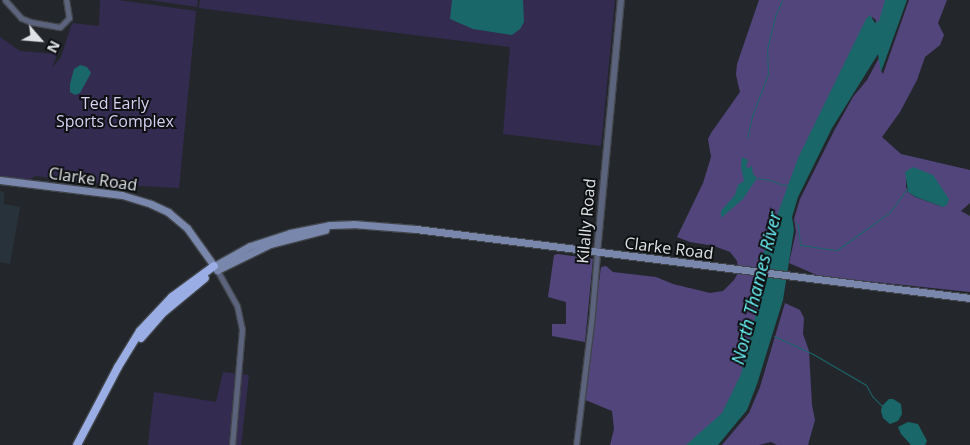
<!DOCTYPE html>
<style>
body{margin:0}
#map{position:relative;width:970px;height:445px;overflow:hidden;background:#23272c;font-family:"Open Sans",sans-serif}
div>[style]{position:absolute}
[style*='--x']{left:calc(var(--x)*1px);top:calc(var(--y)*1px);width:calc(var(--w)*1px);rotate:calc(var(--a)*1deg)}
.built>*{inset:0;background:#28323a}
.green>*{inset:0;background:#342b51}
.forest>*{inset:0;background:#52457c}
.water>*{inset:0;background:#1a676a}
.stream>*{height:1px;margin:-0.5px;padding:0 0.5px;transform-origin:0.5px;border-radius:0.5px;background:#1a676a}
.roads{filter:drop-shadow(1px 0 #41454a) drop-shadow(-1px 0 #41454a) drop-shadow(0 1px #41454a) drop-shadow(0 -1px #41454a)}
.minor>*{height:5px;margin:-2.5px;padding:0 2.5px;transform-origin:2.5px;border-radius:2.5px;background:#5c647d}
.tertiary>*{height:6px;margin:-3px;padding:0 3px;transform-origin:3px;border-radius:3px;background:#5c647d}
.secondary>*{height:7px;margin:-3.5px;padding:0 3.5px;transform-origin:3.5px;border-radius:3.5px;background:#7987ad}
.trunk>*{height:8px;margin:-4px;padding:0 4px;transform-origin:4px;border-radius:4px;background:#9aade4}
span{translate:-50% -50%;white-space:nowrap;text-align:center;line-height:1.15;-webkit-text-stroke:4px #0e1012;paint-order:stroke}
.park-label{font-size:16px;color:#d7d1f4}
.street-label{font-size:16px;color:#e0e3e6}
.water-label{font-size:18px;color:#69f3f8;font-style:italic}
.north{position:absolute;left:15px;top:15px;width:50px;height:50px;-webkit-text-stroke:4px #0e1012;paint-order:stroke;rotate:117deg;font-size:14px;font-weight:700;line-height:20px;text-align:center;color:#e0e3e6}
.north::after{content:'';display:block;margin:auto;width:18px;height:22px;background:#e0e3e6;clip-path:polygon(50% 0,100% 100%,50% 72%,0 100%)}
</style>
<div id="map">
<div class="built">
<i style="clip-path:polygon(0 191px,4px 192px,4px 204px,20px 207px,10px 264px,0 262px)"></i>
</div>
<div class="green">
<i style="clip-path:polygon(100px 0,118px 0,196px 11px,179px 188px,107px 184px,35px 176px,30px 180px,0 176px,0 37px,20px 51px,57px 54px,52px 68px,61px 57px,72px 23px,99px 26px)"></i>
<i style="clip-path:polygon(149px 0,198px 0,197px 7px)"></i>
<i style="clip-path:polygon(200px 0,615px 0,601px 146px,503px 134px,510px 47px,199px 8px)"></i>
<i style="clip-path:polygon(223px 372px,249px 375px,241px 445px,148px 445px,154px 392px,216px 402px)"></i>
</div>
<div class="forest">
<i style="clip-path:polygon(759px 0,887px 0,881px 23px,876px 25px,876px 20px,872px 17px,815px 124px,758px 311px,742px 376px,724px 415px,690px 445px,610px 445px,614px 429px,612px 411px,583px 399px,601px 267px,606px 266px,613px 272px,656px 277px,673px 284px,710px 293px,723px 291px,734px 280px,738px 273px,737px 261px,730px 252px,714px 246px,690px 242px,677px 237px,703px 183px,711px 157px,708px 139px,711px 133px,740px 92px,736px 75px,737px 64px)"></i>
<i style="clip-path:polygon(evenodd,909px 0,947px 0,938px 23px,944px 35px,940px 45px,925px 57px,917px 80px,900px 112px,882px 137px,901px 154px,970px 170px,970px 203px,961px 211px,970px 216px,970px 292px,819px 276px,789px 263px,796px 232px,794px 219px,800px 199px,834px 131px,853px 97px,867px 80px,880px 56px,881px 71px,883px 74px,909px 0,906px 176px,943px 207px,915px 197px,908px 192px,906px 187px,906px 176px)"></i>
<i style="clip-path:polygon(558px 254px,593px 259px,585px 342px,552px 336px,552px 324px,566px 324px,566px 302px,548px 297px,554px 255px)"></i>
<i style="clip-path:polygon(785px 303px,800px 310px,804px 318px,803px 334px,809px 351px,812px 405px,815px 420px,808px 445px,777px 445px,771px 442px,759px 445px,722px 445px,749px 413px,760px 387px)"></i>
</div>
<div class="water">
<i style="clip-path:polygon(452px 0,523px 0,524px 22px,520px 29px,512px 35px,473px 29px,450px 19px)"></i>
<i style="clip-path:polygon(885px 0,907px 0,881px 72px,878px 54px,832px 128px,798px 197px,792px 217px,794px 230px,783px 300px,757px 384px,747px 410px,718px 445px,686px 445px,722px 413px,741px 374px,757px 309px,756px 292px,760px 262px,798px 158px,866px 19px,870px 15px,875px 23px,879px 21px)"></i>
<i style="clip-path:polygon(80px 65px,87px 67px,91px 73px,80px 93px,75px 95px,70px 92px,70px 84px,74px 69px)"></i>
<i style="clip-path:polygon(742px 157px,748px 160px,746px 167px,749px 168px,752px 166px,753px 174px,757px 178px,743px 199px,721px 218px,721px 211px,735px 195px,738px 185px,744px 181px,741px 167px)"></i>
<i style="clip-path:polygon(913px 167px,933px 175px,949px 199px,947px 205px,943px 207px,916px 197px,908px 192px,905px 172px)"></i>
<i style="clip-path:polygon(889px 399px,893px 399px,901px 404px,902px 414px,898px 421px,890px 424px,883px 418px,881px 411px,882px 406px)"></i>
<i style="clip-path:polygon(908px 422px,918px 424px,927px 441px,925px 445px,911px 445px,901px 434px,898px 427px)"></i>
</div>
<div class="stream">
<i style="--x:747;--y:138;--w:23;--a:-77"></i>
<i style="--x:752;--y:116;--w:45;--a:-69.1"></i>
<i style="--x:768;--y:74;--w:25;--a:-92"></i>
<i style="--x:767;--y:49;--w:34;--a:-76"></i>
<i style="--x:775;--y:16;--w:17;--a:-66"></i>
<i style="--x:757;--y:178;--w:14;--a:8"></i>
<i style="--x:771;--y:180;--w:12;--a:24"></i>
<i style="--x:782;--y:185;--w:8;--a:-7"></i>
<i style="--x:795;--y:222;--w:4;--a:45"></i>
<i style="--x:798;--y:225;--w:20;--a:84"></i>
<i style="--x:800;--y:245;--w:37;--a:8"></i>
<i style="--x:837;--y:250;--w:65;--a:-35.6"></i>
<i style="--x:890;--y:212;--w:29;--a:-54"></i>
<i style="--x:774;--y:336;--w:43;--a:24.8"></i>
<i style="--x:813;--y:354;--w:61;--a:30.3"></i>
<i style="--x:866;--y:385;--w:13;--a:61"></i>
<i style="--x:872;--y:396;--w:14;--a:45"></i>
</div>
<div class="roads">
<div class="minor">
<i style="--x:5;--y:0;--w:24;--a:48"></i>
<i style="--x:21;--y:18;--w:11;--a:22"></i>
<i style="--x:31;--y:22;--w:29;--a:10"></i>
<i style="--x:60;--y:27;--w:13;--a:-45"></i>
<i style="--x:69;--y:18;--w:18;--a:-99"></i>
<i style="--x:217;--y:270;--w:41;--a:60.9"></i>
<i style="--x:237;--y:306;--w:24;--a:78"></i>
<i style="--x:242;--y:329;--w:116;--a:94.9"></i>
<i style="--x:576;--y:445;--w:132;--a:-83"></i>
<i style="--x:592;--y:314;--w:61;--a:-85.3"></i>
</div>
<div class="tertiary">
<i style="--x:597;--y:253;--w:254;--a:-84.6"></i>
</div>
<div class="secondary">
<i style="--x:0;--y:180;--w:123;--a:7"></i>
<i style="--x:122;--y:195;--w:30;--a:17"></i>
<i style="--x:151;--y:204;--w:19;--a:25"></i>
<i style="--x:168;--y:212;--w:25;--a:40"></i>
<i style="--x:187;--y:228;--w:52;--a:54.5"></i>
<i style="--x:217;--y:270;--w:59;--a:-26.1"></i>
<i style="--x:270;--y:244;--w:57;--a:-14.3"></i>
<i style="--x:214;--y:266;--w:41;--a:-29.1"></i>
<i style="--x:250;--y:246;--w:42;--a:-18"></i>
<i style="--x:290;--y:233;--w:41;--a:-11.3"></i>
<i style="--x:330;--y:225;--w:23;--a:-2"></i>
<i style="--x:353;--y:224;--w:63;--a:4.5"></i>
<i style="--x:416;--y:229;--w:558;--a:7.1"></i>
</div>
<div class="trunk">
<i style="--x:141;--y:338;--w:35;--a:-49"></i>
<i style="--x:164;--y:312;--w:53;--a:-39.7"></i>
<i style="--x:77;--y:445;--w:88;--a:-62.3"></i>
<i style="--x:118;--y:367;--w:42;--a:-58.6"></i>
<i style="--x:140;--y:331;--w:47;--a:-46.7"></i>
<i style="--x:172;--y:297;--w:52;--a:-36.4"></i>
</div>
</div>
<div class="park-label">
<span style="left:115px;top:112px">Ted Early<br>Sports Complex</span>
</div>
<div class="street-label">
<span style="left:93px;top:179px;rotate:8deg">Clarke Road</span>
<span style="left:586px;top:221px;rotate:-85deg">Kilally Road</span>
<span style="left:669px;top:248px;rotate:7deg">Clarke Road</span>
</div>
<div class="water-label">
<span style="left:756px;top:288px;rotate:-76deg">North Thames River</span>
</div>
<div class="north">N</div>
</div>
